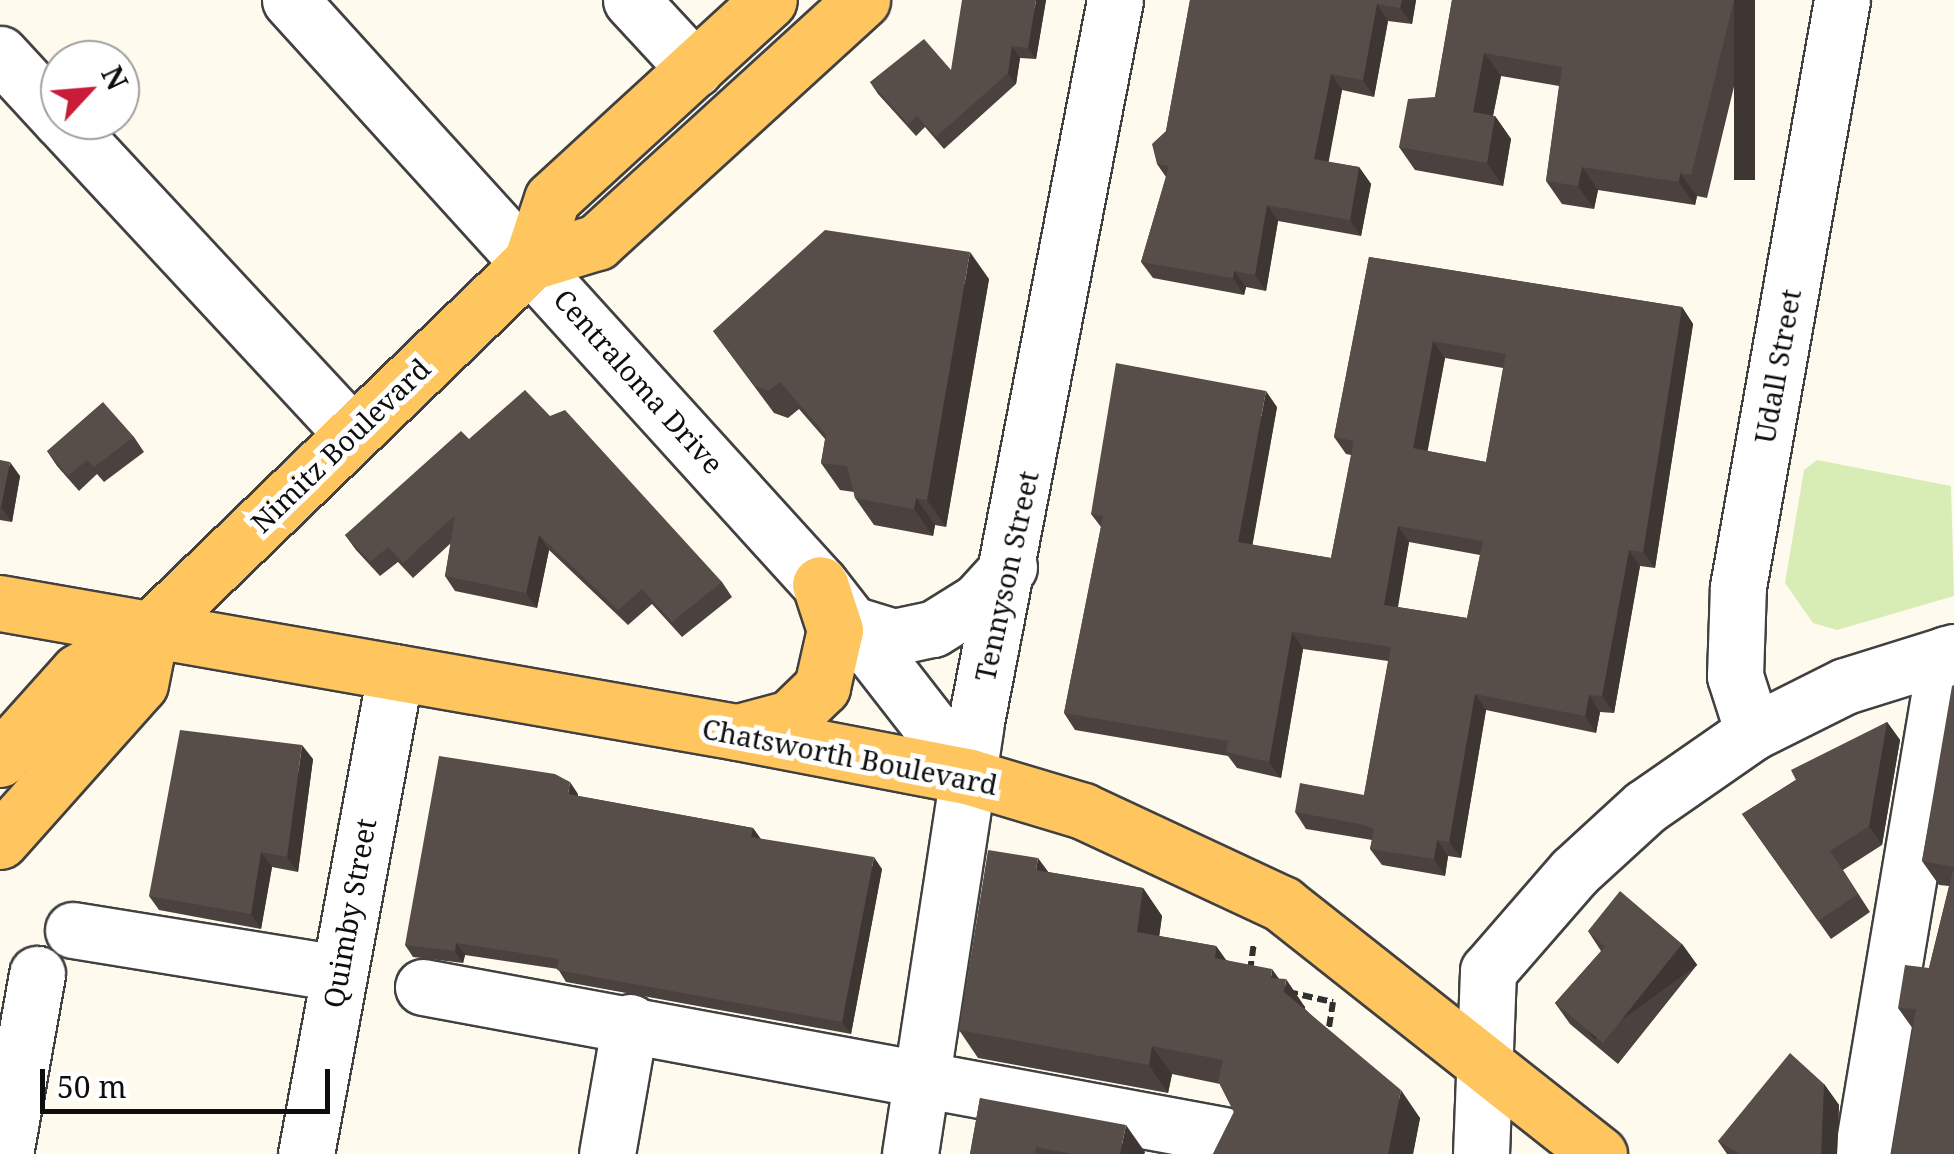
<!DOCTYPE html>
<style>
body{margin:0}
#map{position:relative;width:1954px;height:1154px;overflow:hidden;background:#fffaee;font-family:"Noto Serif",serif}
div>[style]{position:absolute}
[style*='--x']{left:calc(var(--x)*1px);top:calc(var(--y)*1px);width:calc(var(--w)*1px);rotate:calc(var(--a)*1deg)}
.green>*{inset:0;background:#d8ecb5}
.path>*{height:6px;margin-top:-3px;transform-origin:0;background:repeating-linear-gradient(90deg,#303030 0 10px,transparent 0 15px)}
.roads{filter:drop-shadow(2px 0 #414141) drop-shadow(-2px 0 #414141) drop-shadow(0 2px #414141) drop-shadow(0 -2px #414141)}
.minor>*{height:55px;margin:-27.5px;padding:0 27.5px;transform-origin:27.5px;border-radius:27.5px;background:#fff}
.major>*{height:55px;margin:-27.5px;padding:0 27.5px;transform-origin:27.5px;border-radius:27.5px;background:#ffc55e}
.wall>*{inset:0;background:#4b423f}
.shaded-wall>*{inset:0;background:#3d3633;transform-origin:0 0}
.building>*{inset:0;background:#574d49}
span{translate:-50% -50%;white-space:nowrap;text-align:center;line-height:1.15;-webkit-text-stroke:10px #fff;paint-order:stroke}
.street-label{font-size:28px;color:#0e0e0e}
.north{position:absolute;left:40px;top:40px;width:100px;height:100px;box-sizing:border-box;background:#fff;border:2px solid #9f9f9f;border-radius:50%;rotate:64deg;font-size:28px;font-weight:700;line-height:40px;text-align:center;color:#0e0e0e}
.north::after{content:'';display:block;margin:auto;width:35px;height:45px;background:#c81c38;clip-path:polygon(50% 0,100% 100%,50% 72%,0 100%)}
.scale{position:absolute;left:40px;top:1069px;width:290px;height:45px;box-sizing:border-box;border:5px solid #0e0e0e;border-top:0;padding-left:12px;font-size:30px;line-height:35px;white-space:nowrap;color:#0e0e0e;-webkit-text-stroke:8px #fff;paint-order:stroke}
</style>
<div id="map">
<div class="green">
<i style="clip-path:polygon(1817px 460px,1951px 486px,1954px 596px,1837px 630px,1813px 623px,1785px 583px,1804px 470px)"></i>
</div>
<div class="path">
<i style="--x:1250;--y:971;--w:29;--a:-82"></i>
<i style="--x:1288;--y:992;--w:46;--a:12.5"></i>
<i style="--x:1333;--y:1002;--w:36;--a:99"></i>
</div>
<div class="roads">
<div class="minor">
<i style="--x:290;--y:0;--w:789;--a:47.78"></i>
<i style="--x:820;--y:584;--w:244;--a:52.1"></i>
<i style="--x:631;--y:0;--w:94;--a:47.2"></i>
<i style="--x:0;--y:54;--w:88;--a:47.3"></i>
<i style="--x:61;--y:120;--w:426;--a:47.1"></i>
<i style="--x:855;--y:625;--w:41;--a:17.1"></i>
<i style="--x:894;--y:637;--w:40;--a:-12"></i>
<i style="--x:933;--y:629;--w:53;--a:-31.9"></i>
<i style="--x:978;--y:601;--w:46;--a:-47.6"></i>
<i style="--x:1753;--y:732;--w:59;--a:-107.8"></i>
<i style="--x:1735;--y:676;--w:89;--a:-88.1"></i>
<i style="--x:1738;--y:587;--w:596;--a:-79.95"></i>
<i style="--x:73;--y:930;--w:268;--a:9.2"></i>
<i style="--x:423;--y:987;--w:814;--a:10.48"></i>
<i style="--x:5;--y:1154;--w:183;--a:-79.9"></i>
<i style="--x:306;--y:1154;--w:490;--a:-79.5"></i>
<i style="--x:607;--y:1154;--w:134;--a:-80.1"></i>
<i style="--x:910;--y:1154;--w:432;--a:-81.3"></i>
<i style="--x:975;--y:727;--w:740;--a:-79.1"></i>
<i style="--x:1481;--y:1154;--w:183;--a:-87.8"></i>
<i style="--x:1488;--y:971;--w:131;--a:-49"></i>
<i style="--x:1574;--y:872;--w:96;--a:-42.5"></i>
<i style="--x:1645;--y:807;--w:131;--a:-34.8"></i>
<i style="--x:1753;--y:732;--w:103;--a:-26.6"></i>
<i style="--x:1845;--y:686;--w:114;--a:-17.3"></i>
<i style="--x:1862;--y:1154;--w:507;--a:-80.46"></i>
</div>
<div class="major">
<i style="--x:531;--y:262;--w:66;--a:-71.6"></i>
<i style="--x:552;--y:199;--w:294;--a:-42.5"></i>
<i style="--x:0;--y:603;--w:748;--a:9.93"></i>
<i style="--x:737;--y:732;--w:237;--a:10.9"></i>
<i style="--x:970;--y:777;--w:118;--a:16.7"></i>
<i style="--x:1083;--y:811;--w:220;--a:25"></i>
<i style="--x:1282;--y:904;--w:404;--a:38.3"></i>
<i style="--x:738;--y:732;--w:54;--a:-15.1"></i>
<i style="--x:790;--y:718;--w:45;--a:-44.1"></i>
<i style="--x:822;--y:687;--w:58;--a:-77.2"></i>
<i style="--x:835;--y:630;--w:48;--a:-108.1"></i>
<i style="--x:0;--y:759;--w:117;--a:-48.1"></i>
<i style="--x:78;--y:672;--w:85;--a:-30.5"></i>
<i style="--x:151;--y:629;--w:528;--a:-44"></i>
<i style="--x:531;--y:262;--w:69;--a:-16.9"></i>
<i style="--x:597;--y:242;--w:359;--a:-42.4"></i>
<i style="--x:0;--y:841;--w:210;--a:-48.3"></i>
<i style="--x:140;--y:684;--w:56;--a:-78.7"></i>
</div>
</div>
<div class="wall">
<i style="clip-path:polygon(1046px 0,1036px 59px,1020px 58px,1016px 84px,944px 149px,925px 127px,916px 136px,878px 94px,870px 82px,951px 70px)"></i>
<i style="clip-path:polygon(1190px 0,1416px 0,1412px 24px,1388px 21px,1374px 97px,1342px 90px,1328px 162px,1359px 167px,1371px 184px,1361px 236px,1278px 221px,1266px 291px,1246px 287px,1244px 295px,1153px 278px,1141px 262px,1166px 177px,1157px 164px,1166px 131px)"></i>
<i style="clip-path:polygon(1452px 0,1755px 0,1707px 198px,1697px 196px,1695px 205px,1598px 190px,1594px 209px,1562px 204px,1546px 181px,1559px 86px,1501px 76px,1493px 116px,1495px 116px,1511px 139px,1503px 186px,1415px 170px,1399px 147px,1435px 97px)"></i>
<i style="clip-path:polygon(evenodd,1369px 257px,1682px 307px,1693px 324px,1655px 568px,1640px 566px,1614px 713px,1600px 712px,1596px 733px,1486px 710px,1461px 858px,1448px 856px,1445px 876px,1382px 865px,1370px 849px,1372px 840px,1306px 829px,1295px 812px,1364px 795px,1388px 661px,1303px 649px,1281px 778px,1237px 768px,1228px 756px,1075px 730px,1064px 713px,1101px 527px,1091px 514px,1277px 407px,1252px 545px,1331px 558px,1351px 455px,1346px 454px,1334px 437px,1369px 257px,1445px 358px,1503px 368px,1486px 462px,1427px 451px,1445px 358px,1369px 257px,1409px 542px,1480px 555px,1467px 618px,1398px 607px,1409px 542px)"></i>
<i style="clip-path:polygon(989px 279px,946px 527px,935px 525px,933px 536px,874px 525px,855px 498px,854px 492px,840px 490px,821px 463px,825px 439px,799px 409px,788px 418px,774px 413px,713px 331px)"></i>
<i style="clip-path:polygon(134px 437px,144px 452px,104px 482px,97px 474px,79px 491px,57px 466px,47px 451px)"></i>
<i style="clip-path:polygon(469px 439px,722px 582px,732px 597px,682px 637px,652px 604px,628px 625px,549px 550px,537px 608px,455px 591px,445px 576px,451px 543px,413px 578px,398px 562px,380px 576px,356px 550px,345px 535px)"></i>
<i style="clip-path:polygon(0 460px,20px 476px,12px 522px,0 520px)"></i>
<i style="clip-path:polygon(1954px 685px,1954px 1154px,1913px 1029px,1898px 1008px,1929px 968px,1949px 886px,1939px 885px,1922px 861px)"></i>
<i style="clip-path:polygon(1887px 722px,1900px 740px,1882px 845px,1843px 870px,1870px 912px,1831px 939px,1742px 814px)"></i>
<i style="clip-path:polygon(313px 759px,298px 872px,272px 867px,261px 929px,159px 910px,149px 896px)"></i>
<i style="clip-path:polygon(578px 794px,578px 796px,753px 828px,761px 839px,882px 869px,851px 1034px,566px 982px,558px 969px,465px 955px,463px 963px,413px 957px,405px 945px)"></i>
<i style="clip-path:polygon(1048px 872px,1143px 888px,1162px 916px,1159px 936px,1216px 946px,1226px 960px,1279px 979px,1305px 1007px,1305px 1009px,1420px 1118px,1413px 1154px,1213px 1154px,1234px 1112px,1220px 1084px,1172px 1074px,1168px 1093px,978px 1058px,959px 1030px)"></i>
<i style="clip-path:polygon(1588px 931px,1682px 944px,1697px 965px,1618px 1064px,1570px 1024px,1555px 1003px,1601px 951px)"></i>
<i style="clip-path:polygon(1824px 1084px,1839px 1105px,1837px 1154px,1727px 1154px,1718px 1141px)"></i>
<i style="clip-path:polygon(980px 1098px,1145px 1152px,1144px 1154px,970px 1154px)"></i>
</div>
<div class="shaded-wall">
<i style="clip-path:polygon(1036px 0,1046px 0,1036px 59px,1028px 48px)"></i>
<i style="clip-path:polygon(1402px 0,1416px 0,1412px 24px,1400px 8px)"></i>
<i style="left:1734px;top:0;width:21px;height:180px"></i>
<i style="clip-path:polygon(1377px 4px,1388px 21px,1374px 97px,1363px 80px)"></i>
<i style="clip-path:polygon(1012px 46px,1020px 58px,1016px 84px,1008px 73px)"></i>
<i style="clip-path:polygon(1484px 53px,1501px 76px,1489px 135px,1473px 112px)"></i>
<i style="clip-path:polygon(1331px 74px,1342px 90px,1326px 176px,1314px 159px)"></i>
<i style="clip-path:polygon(1495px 116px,1511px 139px,1503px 186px,1487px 163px)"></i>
<i style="clip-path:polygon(1359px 167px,1371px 184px,1361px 236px,1350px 220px)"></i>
<i style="clip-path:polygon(1582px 167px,1598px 190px,1594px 209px,1578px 186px)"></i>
<i style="clip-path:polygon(1680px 173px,1697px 196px,1695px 205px,1679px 182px)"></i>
<i style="clip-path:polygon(1267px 205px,1278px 221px,1266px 291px,1255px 275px)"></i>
<i style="clip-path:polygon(970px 252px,989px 279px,946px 527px,927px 500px)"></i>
<i style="clip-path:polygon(1234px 271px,1246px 287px,1244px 295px,1233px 278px)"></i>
<i style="clip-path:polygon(1682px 307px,1693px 324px,1655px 568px,1643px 552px)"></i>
<i style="clip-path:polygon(1433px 341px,1445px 358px,1425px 465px,1413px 448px)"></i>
<i style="clip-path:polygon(1266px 391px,1277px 407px,1250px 559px,1238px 542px)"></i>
<i style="clip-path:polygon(10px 462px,20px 476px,12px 522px,1px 507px)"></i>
<i style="clip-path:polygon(916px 498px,935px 525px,933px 536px,914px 509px)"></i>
<i style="clip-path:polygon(1398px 526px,1409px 542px,1395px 621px,1384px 605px)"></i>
<i style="clip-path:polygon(539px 535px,549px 550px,537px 608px,526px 593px)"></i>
<i style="clip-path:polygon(1629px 550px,1640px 566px,1614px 713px,1602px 696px)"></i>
<i style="clip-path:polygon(1292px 632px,1303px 649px,1281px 778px,1269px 762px)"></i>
<i style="clip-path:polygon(1475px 694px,1486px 710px,1461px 858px,1449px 842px)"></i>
<i style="clip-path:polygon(1589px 695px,1600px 712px,1596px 733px,1585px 716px)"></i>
<i style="clip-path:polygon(1887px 722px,1900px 740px,1882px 845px,1869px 826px)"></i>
<i style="clip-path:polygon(302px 745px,313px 759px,298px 872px,287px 857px)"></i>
<i style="clip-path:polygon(570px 782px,578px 794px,576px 806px,568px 794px)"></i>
<i style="clip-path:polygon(753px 828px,761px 840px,751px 837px)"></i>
<i style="clip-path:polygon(1437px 840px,1448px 856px,1445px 876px,1434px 859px)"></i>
<i style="clip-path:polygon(261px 852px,272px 867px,261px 929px,251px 914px)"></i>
<i style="clip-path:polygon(874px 857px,882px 869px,851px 1034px,842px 1022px)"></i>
<i style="clip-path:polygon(1038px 858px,1058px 885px,1036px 870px)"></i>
<i style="clip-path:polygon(1143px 888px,1162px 916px,1156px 960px,1137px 932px)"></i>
<i style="clip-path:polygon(456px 943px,465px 955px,463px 963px,455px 951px)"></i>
<i style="left:1682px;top:944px;width:26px;height:127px;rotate:54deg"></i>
<i style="clip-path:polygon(1216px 946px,1236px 974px,1215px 958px)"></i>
<i style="clip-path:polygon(1272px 969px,1285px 987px,1286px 979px,1305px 1007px,1303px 1019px,1271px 978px)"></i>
<i style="clip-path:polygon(1152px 1046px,1172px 1074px,1168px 1093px,1149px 1065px)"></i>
<i style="clip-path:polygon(1824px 1084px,1839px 1105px,1837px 1154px,1821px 1154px)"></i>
<i style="clip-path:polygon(1401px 1090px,1420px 1118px,1413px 1154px,1388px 1154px)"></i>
<i style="clip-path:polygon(1126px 1125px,1145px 1152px,1144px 1154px,1120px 1154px)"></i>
</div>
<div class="building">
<i style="clip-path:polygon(962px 0,1036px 0,1028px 48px,1012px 46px,1008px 73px,936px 137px,917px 116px,908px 124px,870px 82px,924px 39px,951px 70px)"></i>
<i style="clip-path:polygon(1190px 0,1402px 0,1400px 8px,1377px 4px,1363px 80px,1331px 74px,1314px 159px,1359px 167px,1350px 220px,1267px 205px,1255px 275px,1234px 271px,1233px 278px,1141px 262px,1169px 166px,1157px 164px,1152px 144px,1166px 131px)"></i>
<i style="clip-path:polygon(1452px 0,1734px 0,1691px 175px,1680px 173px,1679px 182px,1582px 167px,1578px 186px,1546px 181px,1562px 67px,1484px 53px,1473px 112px,1495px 116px,1487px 163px,1399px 147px,1408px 99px,1435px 97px)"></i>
<i style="clip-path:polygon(825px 230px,970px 252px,927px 500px,916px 498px,914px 509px,855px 498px,847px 466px,821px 463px,826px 435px,780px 382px,769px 391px,755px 386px,713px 331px)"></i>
<i style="clip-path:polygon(evenodd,1369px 257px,1682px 307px,1643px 552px,1629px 550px,1602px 696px,1589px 695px,1585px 716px,1475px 694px,1449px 842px,1437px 840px,1434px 859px,1370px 849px,1374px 829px,1360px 824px,1295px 812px,1300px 783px,1364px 795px,1391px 647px,1292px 632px,1269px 762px,1226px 752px,1228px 741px,1064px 713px,1103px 516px,1091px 514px,1116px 363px,1266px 391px,1238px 542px,1331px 558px,1354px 441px,1334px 437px,1369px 257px,1433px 341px,1506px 354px,1486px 462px,1413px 448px,1433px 341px,1369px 257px,1398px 526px,1483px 541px,1467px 618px,1384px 605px,1398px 526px)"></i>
<i style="clip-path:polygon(525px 390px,550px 416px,565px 410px,722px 582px,672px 622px,642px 589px,618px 610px,539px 535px,526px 593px,445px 576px,455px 515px,403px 563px,388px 547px,370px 562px,345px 535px,461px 431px,469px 439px)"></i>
<i style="clip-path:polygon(103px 402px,134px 437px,94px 467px,87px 460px,68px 476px,47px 451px)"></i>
<i style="clip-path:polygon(0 460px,10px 462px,1px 507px,0 507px)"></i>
<i style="clip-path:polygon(1954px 685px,1954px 867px,1922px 861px,1952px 686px)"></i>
<i style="clip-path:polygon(1887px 722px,1869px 826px,1830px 851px,1858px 894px,1818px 921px,1742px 814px,1796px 780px,1791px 770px)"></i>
<i style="clip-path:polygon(180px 730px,302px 745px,287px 857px,261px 852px,251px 914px,149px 896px)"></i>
<i style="clip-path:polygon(439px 756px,555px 774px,570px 782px,568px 794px,753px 828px,751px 837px,874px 857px,842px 1022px,557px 970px,559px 959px,456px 943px,455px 951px,405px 945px)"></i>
<i style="clip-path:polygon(988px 850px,1038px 858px,1036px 870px,1143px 888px,1137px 932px,1216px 946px,1215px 958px,1272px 969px,1271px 978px,1286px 979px,1284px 992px,1401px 1090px,1388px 1154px,1213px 1154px,1234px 1112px,1218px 1081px,1223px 1060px,1152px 1046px,1149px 1065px,959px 1030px)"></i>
<i style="clip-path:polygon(1954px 867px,1954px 1154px,1891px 1154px,1916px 1009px,1898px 1008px,1905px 965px,1929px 968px)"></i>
<i style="clip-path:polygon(1620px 891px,1682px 944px,1603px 1043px,1555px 1003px,1605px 947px,1588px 931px)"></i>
<i style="clip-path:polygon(1790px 1053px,1824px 1084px,1821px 1154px,1740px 1154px,1718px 1141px)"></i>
<i style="clip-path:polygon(980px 1098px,1126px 1125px,1120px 1154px,1073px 1154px,1036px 1147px,1035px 1154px,970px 1154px)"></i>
</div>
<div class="street-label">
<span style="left:1777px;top:366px;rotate:-80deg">Udall Street</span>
<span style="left:639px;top:381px;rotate:48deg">Centraloma Drive</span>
<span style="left:340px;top:445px;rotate:-44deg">Nimitz Boulevard</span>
<span style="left:1006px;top:576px;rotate:-78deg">Tennyson Street</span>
<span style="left:850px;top:756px;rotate:11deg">Chatsworth Boulevard</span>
<span style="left:349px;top:913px;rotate:-80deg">Quimby Street</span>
</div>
<div class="north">N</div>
<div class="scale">50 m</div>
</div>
